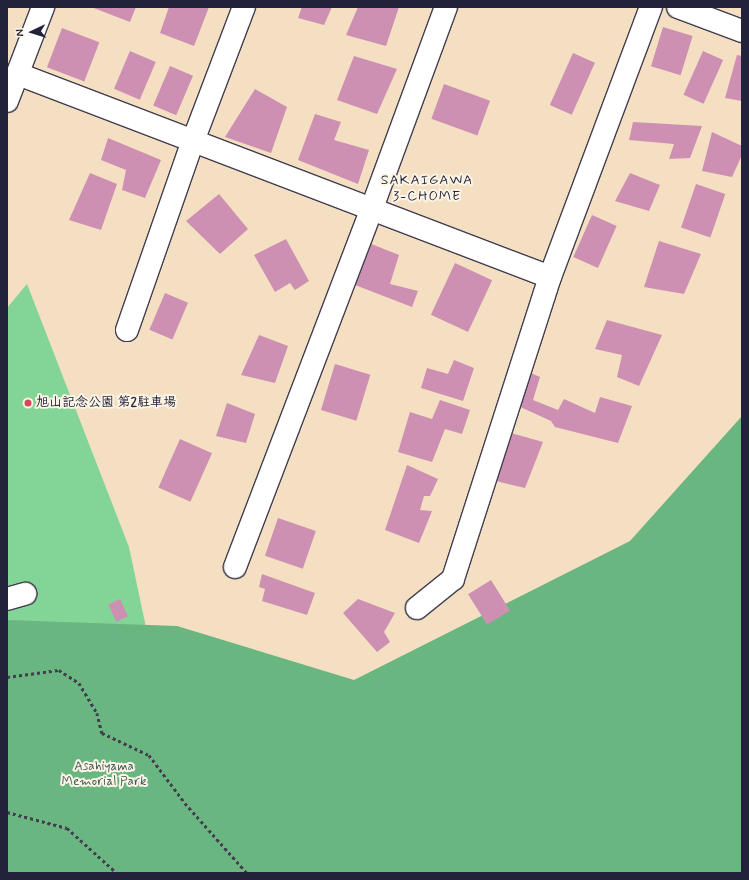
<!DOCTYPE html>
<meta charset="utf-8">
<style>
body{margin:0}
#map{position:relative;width:749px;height:880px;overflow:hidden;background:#f4dfc3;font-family:Mynerve,"Klee One",sans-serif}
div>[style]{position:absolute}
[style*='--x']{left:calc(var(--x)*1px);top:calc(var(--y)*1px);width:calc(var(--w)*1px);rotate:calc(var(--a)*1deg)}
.green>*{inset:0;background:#83d597}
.forest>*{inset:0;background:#6ab680}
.building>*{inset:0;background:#cd90b3;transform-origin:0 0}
.path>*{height:2.5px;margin-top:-1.25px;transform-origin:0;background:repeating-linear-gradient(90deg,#423e4f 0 3px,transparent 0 6px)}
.roads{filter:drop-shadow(1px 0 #423e4f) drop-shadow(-1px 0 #423e4f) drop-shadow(0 1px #423e4f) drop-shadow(0 -1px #423e4f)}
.minor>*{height:22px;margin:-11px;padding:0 11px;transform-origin:11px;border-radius:11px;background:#fff}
.dots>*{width:11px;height:11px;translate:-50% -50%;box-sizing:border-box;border:2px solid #fcf5e5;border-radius:50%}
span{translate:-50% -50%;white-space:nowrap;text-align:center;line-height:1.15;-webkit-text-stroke:4px #fcf5e5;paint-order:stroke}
.poi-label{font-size:13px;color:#22223b;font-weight:700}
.left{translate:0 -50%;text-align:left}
.park-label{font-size:13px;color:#3f5857}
.neighbourhood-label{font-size:14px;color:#22223b;letter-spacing:1px}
.frame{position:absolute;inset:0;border:8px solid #22223b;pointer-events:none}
.north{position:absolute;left:12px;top:12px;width:40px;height:40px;-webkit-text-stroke:3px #fcf5e5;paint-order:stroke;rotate:266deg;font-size:11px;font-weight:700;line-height:16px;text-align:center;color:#22223b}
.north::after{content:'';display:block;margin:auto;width:14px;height:18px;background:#22223b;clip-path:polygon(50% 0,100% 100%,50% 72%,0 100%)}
</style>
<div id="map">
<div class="green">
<i style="clip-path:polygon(27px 284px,129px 547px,155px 670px,7px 873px,7px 308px)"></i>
</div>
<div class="forest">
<i style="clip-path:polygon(742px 416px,742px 873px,7px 873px,7px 620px,177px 626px,354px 680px,630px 541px)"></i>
</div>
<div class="building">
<i style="clip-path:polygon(91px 7px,136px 7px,130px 22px)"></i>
<i style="clip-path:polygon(169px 7px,209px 7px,194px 46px,160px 33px)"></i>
<i style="clip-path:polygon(302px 7px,332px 7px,324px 25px,298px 18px)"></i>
<i style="clip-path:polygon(358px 7px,399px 7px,386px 46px,346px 35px)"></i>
<i style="left:663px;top:27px;width:31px;height:41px;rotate:17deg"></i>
<i style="left:62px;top:28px;width:40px;height:42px;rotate:21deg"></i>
<i style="left:130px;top:51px;width:28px;height:41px;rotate:23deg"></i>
<i style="left:703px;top:51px;width:22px;height:48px;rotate:24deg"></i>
<i style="left:573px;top:53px;width:24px;height:57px;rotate:24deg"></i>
<i style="clip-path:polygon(737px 55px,742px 56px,742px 101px,725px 98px)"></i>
<i style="clip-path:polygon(354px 56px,397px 69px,377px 114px,337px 100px)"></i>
<i style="left:170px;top:66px;width:25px;height:43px;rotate:23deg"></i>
<i style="left:444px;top:84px;width:49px;height:37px;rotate:20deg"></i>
<i style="clip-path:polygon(255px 89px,287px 107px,271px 153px,225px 137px)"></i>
<i style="clip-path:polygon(315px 114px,341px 122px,334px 140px,369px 150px,358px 184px,298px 160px)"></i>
<i style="clip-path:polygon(633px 122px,702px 126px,690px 158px,669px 159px,674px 144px,629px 140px)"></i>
<i style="clip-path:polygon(712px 132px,742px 146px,742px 155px,732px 177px,702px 171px)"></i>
<i style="clip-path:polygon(108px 138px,161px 160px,145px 198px,122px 190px,126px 170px,101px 160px)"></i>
<i style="clip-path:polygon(90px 173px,117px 184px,101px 230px,69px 220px)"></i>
<i style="clip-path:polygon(630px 173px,660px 185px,649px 211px,615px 201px)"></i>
<i style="left:696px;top:184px;width:31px;height:46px;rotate:19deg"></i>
<i style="clip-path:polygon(219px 194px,248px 229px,220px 254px,186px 221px)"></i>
<i style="left:592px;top:215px;width:27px;height:46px;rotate:24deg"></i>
<i style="clip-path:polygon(286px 239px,309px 281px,295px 290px,290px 283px,275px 292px,254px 255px)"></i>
<i style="clip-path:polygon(659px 241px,701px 254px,684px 294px,644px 287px)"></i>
<i style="clip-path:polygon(369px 243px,399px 255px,390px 284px,418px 291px,412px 307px,355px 285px)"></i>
<i style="left:455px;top:263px;width:41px;height:57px;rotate:25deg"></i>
<i style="left:165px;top:293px;width:25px;height:40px;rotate:23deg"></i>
<i style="clip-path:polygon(607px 320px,662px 335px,639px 386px,617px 377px,622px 355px,595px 349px)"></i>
<i style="clip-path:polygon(259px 335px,288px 346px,275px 383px,241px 375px)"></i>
<i style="clip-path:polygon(454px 360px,474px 368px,463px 401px,421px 388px,427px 368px,448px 374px)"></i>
<i style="left:335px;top:364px;width:37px;height:48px;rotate:17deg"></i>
<i style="clip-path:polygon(524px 370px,540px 377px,533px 400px,558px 410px,564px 399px,595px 413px,600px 397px,632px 406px,618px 443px,555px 427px,551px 421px,516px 405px)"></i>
<i style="clip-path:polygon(440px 400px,470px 410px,462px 434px,445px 429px,432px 462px,398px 452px,410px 412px,432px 419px)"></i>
<i style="clip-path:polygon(227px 403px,255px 414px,246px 443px,216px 436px)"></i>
<i style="clip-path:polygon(511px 433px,543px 442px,525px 488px,496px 481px)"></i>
<i style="left:180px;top:439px;width:35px;height:53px;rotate:24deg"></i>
<i style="clip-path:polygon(407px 465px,438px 479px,430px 496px,424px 496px,420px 510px,432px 511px,419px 543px,385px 530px)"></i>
<i style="left:278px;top:518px;width:40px;height:40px;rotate:19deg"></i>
<i style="clip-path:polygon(262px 574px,315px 593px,307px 615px,262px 601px,265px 589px,259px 587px)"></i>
<i style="left:491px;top:580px;width:36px;height:27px;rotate:58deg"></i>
<i style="left:120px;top:599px;width:19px;height:13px;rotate:65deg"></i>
<i style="clip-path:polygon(358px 599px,395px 613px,384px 632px,390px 642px,377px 652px,343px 613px)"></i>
</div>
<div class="path">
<i style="--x:7;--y:677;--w:52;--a:-7.7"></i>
<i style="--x:59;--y:670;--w:24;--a:33"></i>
<i style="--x:79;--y:683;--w:35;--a:59"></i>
<i style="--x:97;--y:713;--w:21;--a:76"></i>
<i style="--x:102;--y:733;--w:52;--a:25.1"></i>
<i style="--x:149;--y:755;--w:60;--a:53.1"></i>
<i style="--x:185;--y:803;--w:94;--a:48.5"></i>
<i style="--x:7;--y:812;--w:62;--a:14.9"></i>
<i style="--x:67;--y:828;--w:67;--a:42"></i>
</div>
<div class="roads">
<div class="minor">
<i style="--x:678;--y:7;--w:68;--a:20.6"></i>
<i style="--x:18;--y:74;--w:569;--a:20.89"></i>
<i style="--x:7;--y:101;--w:101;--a:-69"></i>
<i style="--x:127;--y:330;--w:200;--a:-70.8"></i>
<i style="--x:193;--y:141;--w:143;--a:-69.2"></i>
<i style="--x:235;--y:567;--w:384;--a:-69.1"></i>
<i style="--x:372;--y:208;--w:214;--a:-69.8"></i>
<i style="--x:7;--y:599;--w:19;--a:-16"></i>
<i style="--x:417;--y:608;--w:46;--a:-38.9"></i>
<i style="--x:453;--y:579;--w:317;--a:-72.2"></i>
<i style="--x:550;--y:277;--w:288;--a:-69.5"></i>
</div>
</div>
<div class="dots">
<i style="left:28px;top:403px;background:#d1495b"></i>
</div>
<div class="poi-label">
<span class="left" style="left:36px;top:403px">旭山記念公園 第2駐車場</span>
</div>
<div class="park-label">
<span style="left:104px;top:775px">Asahiyama<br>Memorial Park</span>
</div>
<div class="neighbourhood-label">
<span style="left:427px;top:188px">SAKAIGAWA<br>3-CHOME</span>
</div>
<div class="frame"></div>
<div class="north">N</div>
</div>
